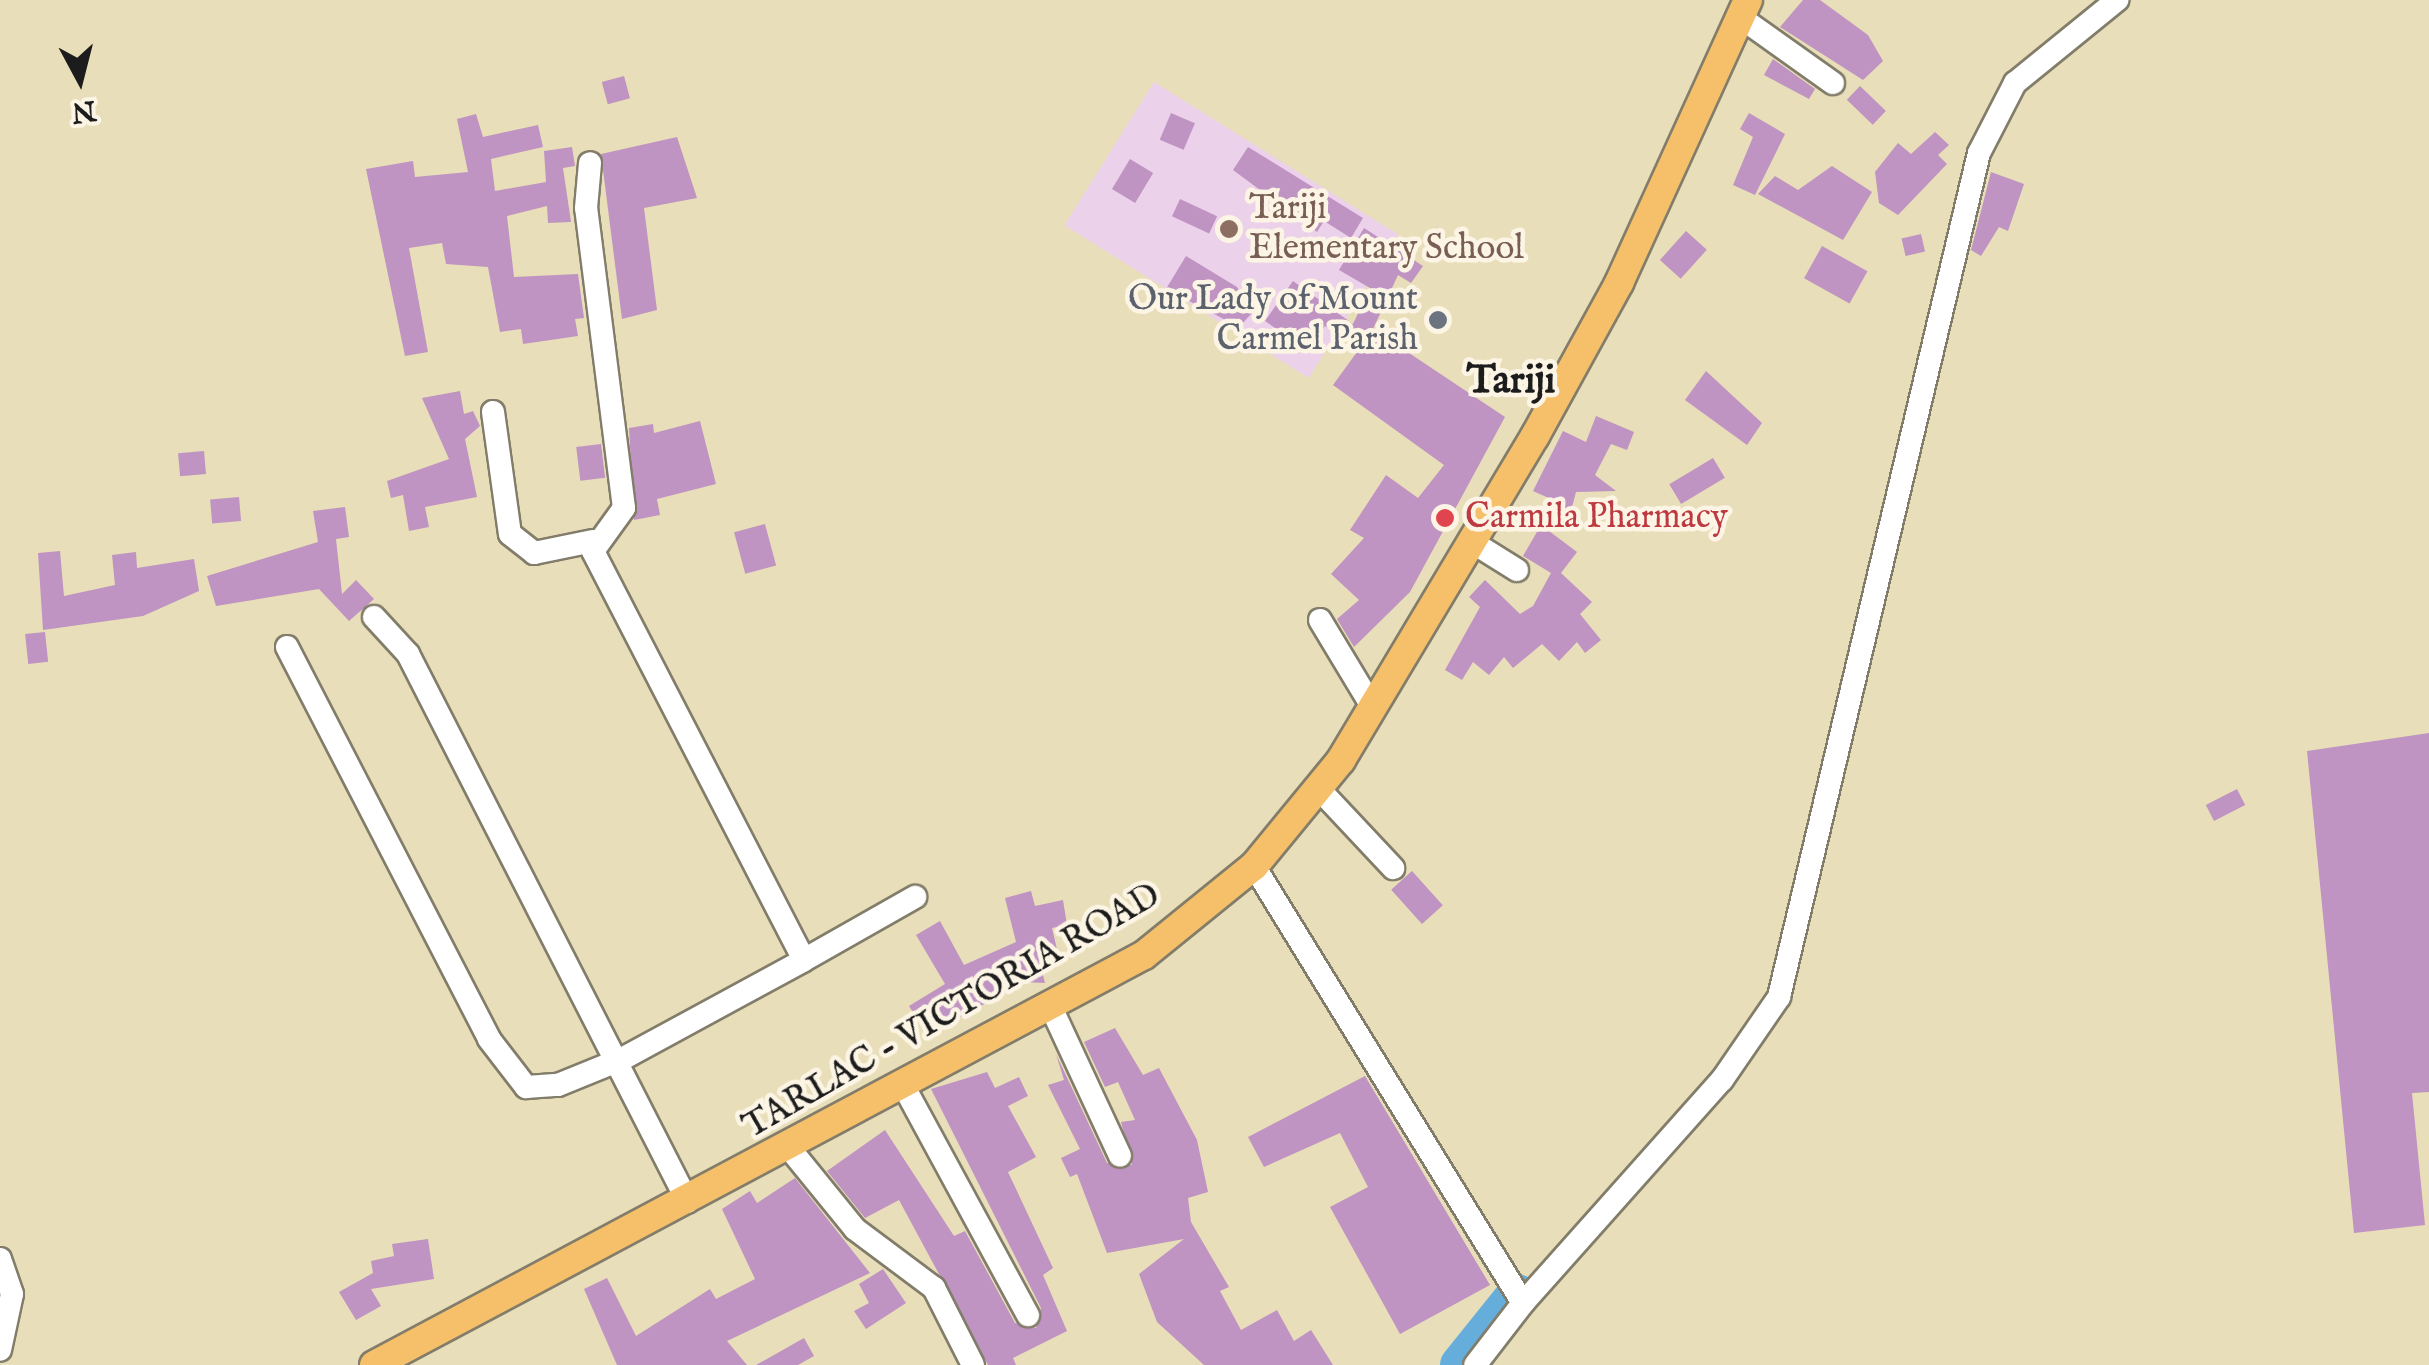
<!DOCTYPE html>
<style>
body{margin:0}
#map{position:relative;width:2429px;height:1365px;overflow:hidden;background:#e8deb9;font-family:"IM FELL English",serif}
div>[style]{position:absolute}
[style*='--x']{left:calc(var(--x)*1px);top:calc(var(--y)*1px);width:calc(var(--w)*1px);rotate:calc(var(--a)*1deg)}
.built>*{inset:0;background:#ecd1ea;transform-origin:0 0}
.river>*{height:40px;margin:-20px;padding:0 20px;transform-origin:20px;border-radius:20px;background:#65aedc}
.building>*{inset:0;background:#bf93c2;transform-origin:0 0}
.roads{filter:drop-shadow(2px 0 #827d6a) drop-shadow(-2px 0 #827d6a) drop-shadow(0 2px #827d6a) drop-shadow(0 -2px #827d6a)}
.minor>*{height:22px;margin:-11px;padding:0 11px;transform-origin:11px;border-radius:11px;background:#fff}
.major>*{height:28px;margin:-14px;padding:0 14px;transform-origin:14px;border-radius:14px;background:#f6c06b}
.dots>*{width:28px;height:28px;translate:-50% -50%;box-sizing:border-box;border:5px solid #fcf5e5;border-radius:50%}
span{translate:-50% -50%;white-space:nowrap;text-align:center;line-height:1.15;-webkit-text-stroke:9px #fcf5e5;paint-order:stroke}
.education-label{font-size:35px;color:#785e54}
.left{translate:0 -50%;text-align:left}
.worship-label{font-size:35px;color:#5b616d}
.right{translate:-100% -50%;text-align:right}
.health-label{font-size:35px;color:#be3a42}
.street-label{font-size:35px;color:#1c1c1c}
.quarter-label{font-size:40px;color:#1c1c1c;font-weight:700}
.north{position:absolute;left:30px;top:30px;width:100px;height:100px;-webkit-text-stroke:8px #fcf5e5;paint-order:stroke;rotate:173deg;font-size:28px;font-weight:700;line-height:40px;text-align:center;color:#1c1c1c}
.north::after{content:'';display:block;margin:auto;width:35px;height:45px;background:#1c1c1c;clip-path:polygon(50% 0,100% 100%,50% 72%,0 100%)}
</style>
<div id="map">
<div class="built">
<i style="left:1154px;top:82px;width:288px;height:169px;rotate:32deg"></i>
</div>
<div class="river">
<i style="--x:1460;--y:1365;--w:91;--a:-51.2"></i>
</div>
<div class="building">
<i style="clip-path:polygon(1803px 0,1820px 0,1868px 35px,1883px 61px,1863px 80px,1780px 27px)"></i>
<i style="clip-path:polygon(1773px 59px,1815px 89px,1809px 99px,1764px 75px)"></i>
<i style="left:624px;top:76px;width:23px;height:23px;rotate:75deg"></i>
<i style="left:1860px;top:86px;width:36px;height:19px;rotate:44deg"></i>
<i style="left:1171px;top:113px;width:26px;height:29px;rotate:23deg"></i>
<i style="clip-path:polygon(1749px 113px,1785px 134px,1755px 195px,1733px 185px,1753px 137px,1740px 129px)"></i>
<i style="clip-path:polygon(476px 114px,483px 137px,538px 125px,543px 147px,491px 159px,495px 191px,546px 182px,544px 151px,572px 147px,575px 166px,563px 168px,571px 222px,548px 223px,547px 206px,507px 216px,514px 277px,578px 274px,584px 318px,575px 319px,578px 336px,523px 344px,521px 329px,500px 332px,488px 267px,446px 264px,442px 243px,409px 248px,428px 352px,405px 356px,366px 169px,413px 161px,415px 177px,468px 172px,457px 119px)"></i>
<i style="clip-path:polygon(1935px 132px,1949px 145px,1938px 155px,1947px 164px,1898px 215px,1879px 203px,1875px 172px,1898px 143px,1911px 154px)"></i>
<i style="clip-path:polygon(677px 137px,697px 198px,644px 208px,657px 310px,622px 319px,601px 154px)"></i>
<i style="clip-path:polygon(1248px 147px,1363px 218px,1351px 238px,1324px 221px,1317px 232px,1233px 170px)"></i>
<i style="left:1130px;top:159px;width:27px;height:35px;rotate:31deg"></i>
<i style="clip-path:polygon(1832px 166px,1872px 192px,1843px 240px,1758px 194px,1775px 176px,1798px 190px)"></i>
<i style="clip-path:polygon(1991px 172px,2024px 184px,2008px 231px,1999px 227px,1981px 256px,1971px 250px)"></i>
<i style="left:1180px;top:199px;width:41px;height:19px;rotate:25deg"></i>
<i style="clip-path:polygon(1364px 228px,1423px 266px,1411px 283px,1398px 275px,1373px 329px,1505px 417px,1410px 592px,1354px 647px,1337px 619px,1359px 600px,1331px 574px,1364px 538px,1350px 530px,1386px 475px,1418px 498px,1444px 465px,1333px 385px,1357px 352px,1353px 344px,1325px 326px,1307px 350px,1265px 321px,1293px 281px,1353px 324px,1370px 288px,1339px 270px)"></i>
<i style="left:1686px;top:231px;width:28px;height:39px;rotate:42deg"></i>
<i style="left:1921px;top:234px;width:18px;height:20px;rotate:77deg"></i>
<i style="left:1822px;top:246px;width:52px;height:37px;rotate:29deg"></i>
<i style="clip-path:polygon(1186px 256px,1237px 287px,1253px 312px,1239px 327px,1166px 289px)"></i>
<i style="clip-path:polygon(1706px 371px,1762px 423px,1747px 445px,1685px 400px)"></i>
<i style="clip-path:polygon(460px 391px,464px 414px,473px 411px,480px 426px,465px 439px,477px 497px,425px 507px,429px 527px,409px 531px,403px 495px,391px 498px,387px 481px,449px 459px,422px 398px)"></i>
<i style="clip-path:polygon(1596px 416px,1634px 432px,1627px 450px,1611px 444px,1595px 475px,1616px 491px,1576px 492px,1570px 515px,1544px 508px,1551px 499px,1533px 491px,1563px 431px,1586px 442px)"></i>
<i style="clip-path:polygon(700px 421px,716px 484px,657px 499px,660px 515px,634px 520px,629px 428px,653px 424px,654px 433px)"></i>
<i style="left:601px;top:444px;width:34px;height:25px;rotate:83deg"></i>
<i style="left:204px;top:451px;width:23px;height:26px;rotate:85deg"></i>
<i style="left:1713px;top:458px;width:23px;height:51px;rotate:59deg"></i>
<i style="left:239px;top:497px;width:24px;height:29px;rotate:85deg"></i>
<i style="clip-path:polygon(345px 507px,349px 537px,336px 539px,342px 594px,356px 580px,374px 599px,349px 621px,319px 589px,216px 606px,207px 576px,318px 542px,313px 511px)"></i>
<i style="left:765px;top:524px;width:43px;height:32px;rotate:75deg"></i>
<i style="clip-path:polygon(1541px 525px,1577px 552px,1561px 573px,1592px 602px,1580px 614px,1601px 640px,1585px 653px,1577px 642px,1559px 661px,1542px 644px,1513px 668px,1504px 657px,1489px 675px,1473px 662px,1462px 680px,1445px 670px,1480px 607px,1469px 597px,1485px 580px,1520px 614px,1533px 606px,1551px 573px,1523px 556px)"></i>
<i style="clip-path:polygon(60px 551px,64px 596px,115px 585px,112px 555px,136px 552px,137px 568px,194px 559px,199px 591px,143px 616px,43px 630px,38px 553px)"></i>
<i style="left:45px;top:632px;width:30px;height:20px;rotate:84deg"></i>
<i style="clip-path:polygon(2429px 733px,2429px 1092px,2412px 1093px,2425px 1225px,2354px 1233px,2307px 751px)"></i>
<i style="left:2237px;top:789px;width:18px;height:35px;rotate:63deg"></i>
<i style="left:1412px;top:871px;width:46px;height:28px;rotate:48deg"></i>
<i style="clip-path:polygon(1031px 891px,1035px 906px,1063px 900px,1067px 925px,1052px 928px,1060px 962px,1041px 967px,1045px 983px,1025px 982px,927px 1035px,909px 1006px,945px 984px,916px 935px,940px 921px,964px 965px,1016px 942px,1005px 898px)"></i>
<i style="clip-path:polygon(1115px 1028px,1143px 1075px,1159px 1068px,1197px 1140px,1208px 1192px,1188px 1198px,1191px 1222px,1229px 1287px,1220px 1291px,1241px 1330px,1277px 1310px,1294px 1341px,1311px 1330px,1333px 1365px,1204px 1365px,1157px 1322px,1139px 1274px,1184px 1239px,1107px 1253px,1077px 1174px,1070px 1177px,1061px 1158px,1080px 1149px,1048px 1085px,1064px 1080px,1056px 1054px,1107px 1163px,1132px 1165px,1121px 1122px,1135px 1120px,1118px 1082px,1105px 1087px,1084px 1042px)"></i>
<i style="clip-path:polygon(987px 1072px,995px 1088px,1019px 1077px,1028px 1096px,1008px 1106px,1036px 1157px,1008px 1172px,1053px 1268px,1043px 1275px,1067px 1331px,1013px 1358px,1016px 1365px,988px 1365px,899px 1200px,865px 1218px,827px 1171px,885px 1130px,954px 1236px,965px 1231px,1015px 1323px,1036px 1328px,1041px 1308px,931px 1089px)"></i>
<i style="clip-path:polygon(1365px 1076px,1490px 1285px,1400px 1334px,1330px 1207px,1368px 1187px,1340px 1133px,1264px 1167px,1248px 1137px)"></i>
<i style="clip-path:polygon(795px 1178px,870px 1273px,727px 1341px,747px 1365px,617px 1365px,584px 1289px,607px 1278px,636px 1336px,710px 1289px,716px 1299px,755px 1279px,722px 1209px,750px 1191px,757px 1203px)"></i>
<i style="clip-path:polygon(428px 1239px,434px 1279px,371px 1289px,381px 1306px,356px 1320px,339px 1292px,373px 1273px,371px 1261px,394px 1256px,392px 1244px)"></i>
<i style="clip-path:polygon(883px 1269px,906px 1303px,866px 1329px,854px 1311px,869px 1303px,859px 1284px)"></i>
<i style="clip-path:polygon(804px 1338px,814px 1356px,798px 1365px,756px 1365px)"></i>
</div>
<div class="roads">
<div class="minor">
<i style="--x:1740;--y:17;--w:114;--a:35.4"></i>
<i style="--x:493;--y:412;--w:123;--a:82.1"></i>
<i style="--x:510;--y:534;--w:31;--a:38"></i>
<i style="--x:534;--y:553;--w:60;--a:-11.5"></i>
<i style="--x:1472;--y:542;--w:53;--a:31.9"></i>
<i style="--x:374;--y:617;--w:50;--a:47.4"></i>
<i style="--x:408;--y:654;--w:615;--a:62.94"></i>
<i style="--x:1320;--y:620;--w:103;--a:58.9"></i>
<i style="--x:287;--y:647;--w:441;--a:62.7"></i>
<i style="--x:489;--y:1039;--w:61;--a:52.4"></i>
<i style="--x:526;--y:1087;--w:32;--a:-4"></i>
<i style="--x:558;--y:1085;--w:69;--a:-22.1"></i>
<i style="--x:622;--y:1059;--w:207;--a:-28.5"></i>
<i style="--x:804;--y:960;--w:460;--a:-117.3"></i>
<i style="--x:593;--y:551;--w:53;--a:-54.2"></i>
<i style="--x:624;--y:508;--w:302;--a:-97.2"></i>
<i style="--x:586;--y:208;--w:45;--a:-84.9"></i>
<i style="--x:1318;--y:788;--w:110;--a:46.8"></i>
<i style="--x:1254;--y:866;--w:513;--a:58.39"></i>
<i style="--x:1523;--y:1303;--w:78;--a:127.7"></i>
<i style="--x:804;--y:960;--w:128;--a:-29.6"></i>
<i style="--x:1050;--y:1005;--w:166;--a:65.1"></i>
<i style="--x:903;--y:1085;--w:262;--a:61.5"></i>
<i style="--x:790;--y:1149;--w:103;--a:50.9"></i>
<i style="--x:855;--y:1229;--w:99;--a:36.8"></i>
<i style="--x:934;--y:1288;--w:86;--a:63.1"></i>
<i style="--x:0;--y:1259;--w:37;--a:71"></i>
<i style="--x:12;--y:1294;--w:57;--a:102.1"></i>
<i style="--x:1523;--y:1303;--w:299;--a:-48.3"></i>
<i style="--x:1722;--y:1080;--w:101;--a:-55.5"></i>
<i style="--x:1779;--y:997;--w:867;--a:-76.67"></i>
<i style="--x:1979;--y:153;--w:79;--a:-62.8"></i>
<i style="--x:2015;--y:83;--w:132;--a:-39.1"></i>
</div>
<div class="major">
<i style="--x:374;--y:1365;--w:872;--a:-28.03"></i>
<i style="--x:1144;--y:955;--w:141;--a:-39"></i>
<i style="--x:1254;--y:866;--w:137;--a:-50.6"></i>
<i style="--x:1341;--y:760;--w:378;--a:-59.1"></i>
<i style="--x:1535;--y:436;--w:175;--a:-61.2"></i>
<i style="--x:1619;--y:283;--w:311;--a:-65.5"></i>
</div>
</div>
<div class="dots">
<i style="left:1229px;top:229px;background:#8d6e63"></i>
<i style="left:1438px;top:320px;background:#6b7280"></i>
<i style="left:1445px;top:518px;background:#e0444e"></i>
</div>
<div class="education-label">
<span class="left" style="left:1249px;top:229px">Tariji<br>Elementary School</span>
</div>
<div class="worship-label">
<span class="right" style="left:1418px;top:320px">Our Lady of Mount<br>Carmel Parish</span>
</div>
<div class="health-label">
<span class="left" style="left:1465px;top:518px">Carmila Pharmacy</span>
</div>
<div class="street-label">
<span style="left:952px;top:1012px;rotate:-30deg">TARLAC - VICTORIA ROAD</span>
</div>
<div class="quarter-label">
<span style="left:1511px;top:382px">Tariji</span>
</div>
<div class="north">N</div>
</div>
